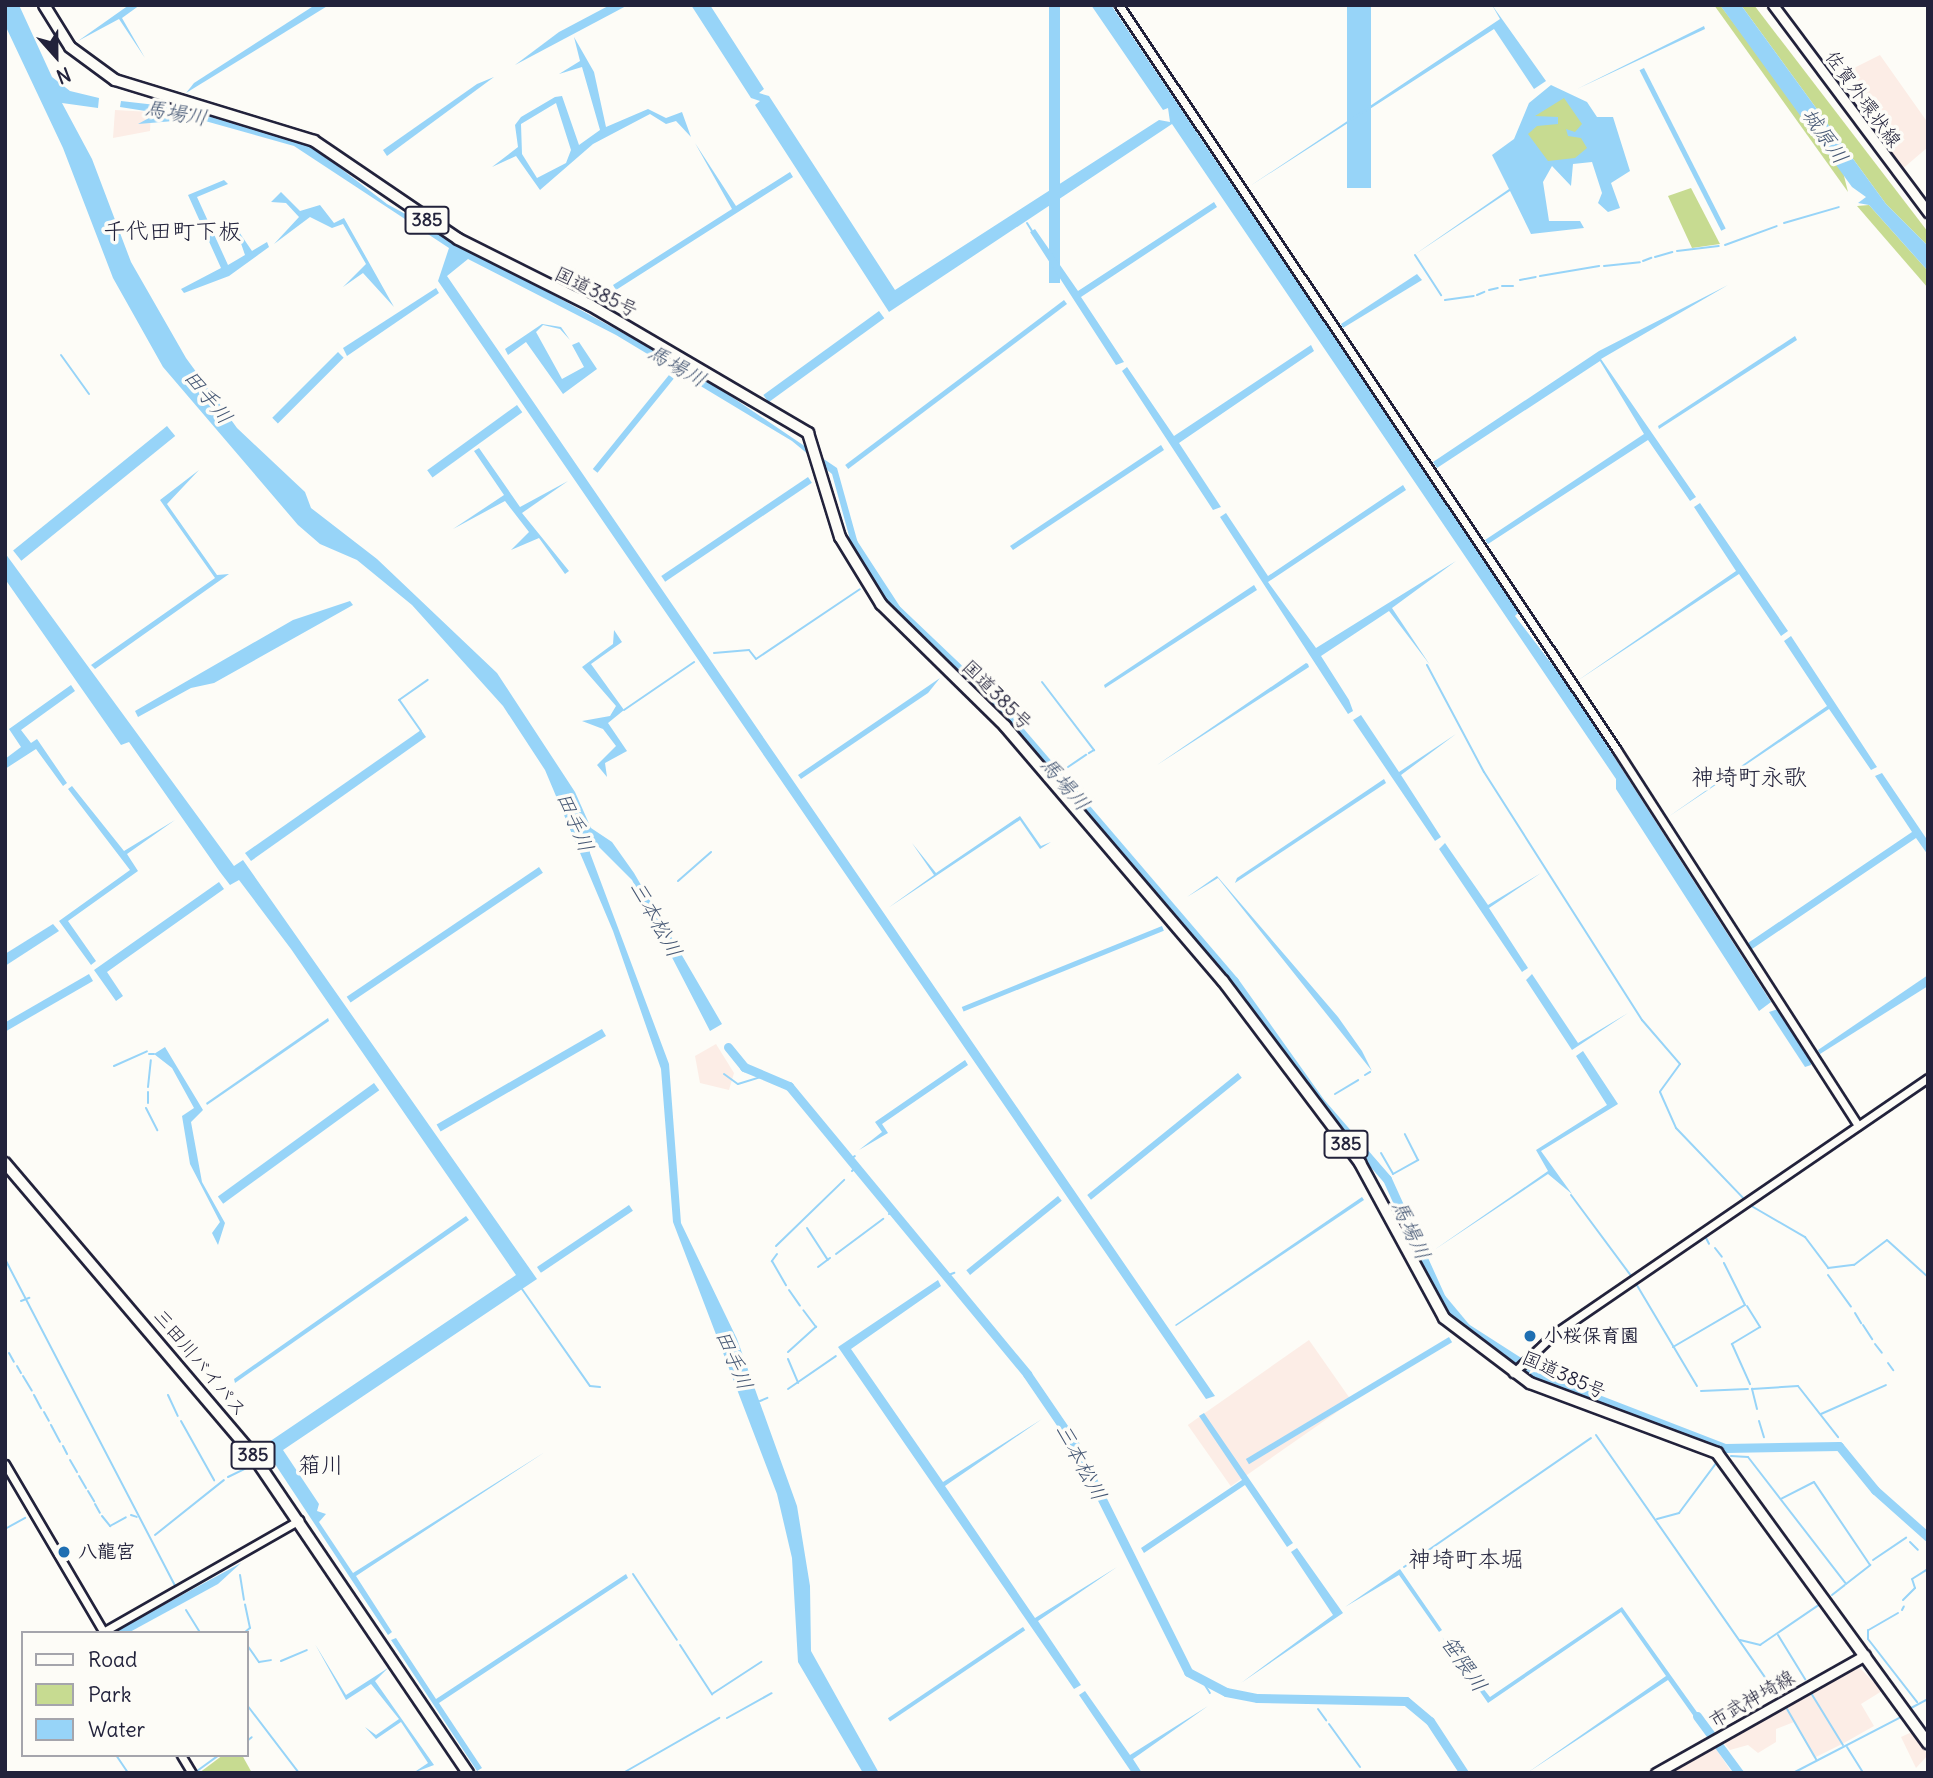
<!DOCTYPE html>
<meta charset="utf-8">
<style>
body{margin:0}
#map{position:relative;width:1933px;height:1778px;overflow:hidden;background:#fdfcf7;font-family:Delius,"Klee One",sans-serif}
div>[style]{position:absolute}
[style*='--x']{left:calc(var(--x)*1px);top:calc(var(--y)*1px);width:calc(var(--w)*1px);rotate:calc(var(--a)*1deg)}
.built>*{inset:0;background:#fcede6;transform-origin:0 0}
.green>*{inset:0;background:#c7db91}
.water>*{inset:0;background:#97d4f8;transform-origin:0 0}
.stream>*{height:2px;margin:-1px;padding:0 1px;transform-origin:1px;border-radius:1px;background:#97d4f8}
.river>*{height:9px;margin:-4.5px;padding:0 4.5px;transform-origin:4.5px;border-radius:4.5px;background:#97d4f8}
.roads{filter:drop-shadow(2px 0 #22223b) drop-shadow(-2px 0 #22223b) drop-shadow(0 2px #22223b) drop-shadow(0 -2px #22223b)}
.minor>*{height:7px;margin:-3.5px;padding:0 3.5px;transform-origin:3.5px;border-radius:3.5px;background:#fdfcf7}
.major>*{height:9px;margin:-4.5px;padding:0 4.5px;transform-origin:4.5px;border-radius:4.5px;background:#fdfcf7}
.highway>*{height:10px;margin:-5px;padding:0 5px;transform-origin:5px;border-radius:5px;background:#fdfcf7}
.dots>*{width:19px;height:19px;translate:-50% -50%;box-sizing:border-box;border:4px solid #fdfcf7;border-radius:50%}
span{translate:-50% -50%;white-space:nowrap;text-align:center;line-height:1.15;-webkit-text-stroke:7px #fdfcf7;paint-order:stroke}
.shield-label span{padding:2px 5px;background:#fdfcf7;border:2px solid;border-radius:5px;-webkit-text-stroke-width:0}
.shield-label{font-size:18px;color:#22223b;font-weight:700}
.street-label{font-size:19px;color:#22223b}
.poi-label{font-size:19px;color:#22223b;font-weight:700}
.left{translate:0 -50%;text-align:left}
.water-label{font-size:21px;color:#455774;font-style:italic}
.quarter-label{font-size:23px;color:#22223b}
.frame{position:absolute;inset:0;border:7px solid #22223b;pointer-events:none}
.legend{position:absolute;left:21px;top:1631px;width:228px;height:126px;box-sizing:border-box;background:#fdfcf7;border:2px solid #a5a5ac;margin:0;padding:9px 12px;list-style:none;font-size:21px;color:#22223b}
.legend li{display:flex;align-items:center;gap:14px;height:35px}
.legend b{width:35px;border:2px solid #a5a5ac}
.north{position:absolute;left:21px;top:21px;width:70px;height:70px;-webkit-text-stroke:5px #fdfcf7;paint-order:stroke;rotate:159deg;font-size:19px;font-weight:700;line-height:28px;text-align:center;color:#22223b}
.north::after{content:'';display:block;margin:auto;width:24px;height:32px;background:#22223b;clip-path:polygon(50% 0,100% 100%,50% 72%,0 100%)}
</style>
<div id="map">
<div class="built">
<i style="clip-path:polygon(1880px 55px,1928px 123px,1928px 147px,1900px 171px,1869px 132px,1882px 122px,1850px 70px)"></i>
<i style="clip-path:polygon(115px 110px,151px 112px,150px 131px,113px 138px)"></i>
<i style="clip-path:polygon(716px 1044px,734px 1073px,729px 1090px,700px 1083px,695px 1056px)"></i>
<i style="left:1309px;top:1340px;width:75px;height:148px;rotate:55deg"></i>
<i style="clip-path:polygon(1859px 1667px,1882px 1691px,1861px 1704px,1874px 1726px,1844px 1743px,1814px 1758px,1794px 1722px,1776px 1729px,1776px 1742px,1758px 1753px,1748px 1745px,1730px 1750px,1723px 1742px)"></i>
<i style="clip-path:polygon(1912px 1732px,1928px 1755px,1916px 1768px,1901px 1737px)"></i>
<i style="clip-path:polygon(1715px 1747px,1732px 1773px,1666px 1773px,1680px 1765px)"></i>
</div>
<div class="green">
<i style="clip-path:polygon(1714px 5px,1720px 5px,1841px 164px,1848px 192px)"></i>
<i style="clip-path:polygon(1741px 5px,1754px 5px,1928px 232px,1928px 246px,1886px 204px)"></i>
<i style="clip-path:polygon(1553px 92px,1572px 98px,1593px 123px,1611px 120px,1625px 168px,1604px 183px,1595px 156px,1546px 165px,1534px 178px,1551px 230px,1536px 231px,1498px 158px,1518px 146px,1533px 107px)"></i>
<i style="clip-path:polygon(1691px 188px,1720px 244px,1692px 248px,1668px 196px)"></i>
<i style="clip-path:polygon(1869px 205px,1928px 271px,1928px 288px,1857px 206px)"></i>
<i style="clip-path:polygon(223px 1755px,242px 1755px,252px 1773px,199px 1773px)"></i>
</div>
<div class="water">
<i style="clip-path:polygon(5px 5px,19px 5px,52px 77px,70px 91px,99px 98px,98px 108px,62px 103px,92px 159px,131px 262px,186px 358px,237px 428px,305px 492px,311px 508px,377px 559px,497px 673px,575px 792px,591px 828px,612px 842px,634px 873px,722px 1024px,710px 1031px,632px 880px,589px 837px,590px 853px,669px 1064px,681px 1223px,737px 1339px,797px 1506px,810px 1586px,811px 1651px,879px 1773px,863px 1773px,798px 1662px,792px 1558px,777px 1494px,673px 1222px,661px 1069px,613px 931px,545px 770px,503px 706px,412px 605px,357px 560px,320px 544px,298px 525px,163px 367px,113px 278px,63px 148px,5px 25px)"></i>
<i style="clip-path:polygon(129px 5px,140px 5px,122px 18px,145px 58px,119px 19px,78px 41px)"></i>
<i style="clip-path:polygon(315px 5px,329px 5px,186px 93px,194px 83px)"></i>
<i style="clip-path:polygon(610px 5px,628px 5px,515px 65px,559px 32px)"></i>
<i style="clip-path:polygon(691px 5px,710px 5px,764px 89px,759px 93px,769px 96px,895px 290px,1159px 120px,1170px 122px,1168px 108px,1163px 110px,1091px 5px,1111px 5px,1519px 612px,1515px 616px,1568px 685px,1771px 1002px,1759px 1011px,1616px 789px,1616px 779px,1172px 124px,889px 312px,755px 105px,760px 101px,751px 98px)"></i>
<i style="left:1049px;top:5px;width:11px;height:278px"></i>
<i style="left:1347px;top:5px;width:24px;height:183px"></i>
<i style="clip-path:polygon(1492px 5px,1546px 81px,1534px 89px,1494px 29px,1250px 186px,1500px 19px)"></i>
<i style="clip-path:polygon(1720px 5px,1741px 5px,1886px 204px,1928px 246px,1928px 271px,1869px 205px,1858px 203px,1866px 197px,1852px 187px)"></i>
<i style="clip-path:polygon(1704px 26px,1705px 29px,1577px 89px)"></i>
<i style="clip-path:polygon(evenodd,574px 37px,594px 72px,606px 127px,648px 109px,666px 118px,682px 112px,691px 137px,676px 121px,666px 124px,650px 114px,593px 144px,540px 190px,516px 156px,492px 167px,518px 147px,515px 125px,521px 117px,555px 97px,562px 96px,579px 145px,600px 130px,582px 67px,559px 74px,580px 61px,574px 37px,556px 103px,571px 150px,566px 163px,537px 178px,522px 154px,521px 124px,556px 103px)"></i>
<i style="left:1644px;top:68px;width:180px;height:5px;rotate:63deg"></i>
<i style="clip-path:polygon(494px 77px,387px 156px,383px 150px,477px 84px)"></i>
<i style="clip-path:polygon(evenodd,1551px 85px,1587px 102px,1597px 117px,1613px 117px,1630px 171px,1611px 183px,1620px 208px,1608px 212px,1598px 203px,1602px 193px,1592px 162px,1573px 164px,1571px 186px,1552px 166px,1543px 182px,1549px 221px,1580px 221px,1584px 228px,1531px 234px,1510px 191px,1414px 255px,1509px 189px,1492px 155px,1514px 139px,1529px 103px,1551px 85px,1564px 98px,1582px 124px,1575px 132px,1566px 129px,1568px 136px,1581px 138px,1587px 148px,1575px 158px,1548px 161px,1528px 134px,1537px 126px,1558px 124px,1558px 117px,1535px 116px,1564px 98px)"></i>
<i style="clip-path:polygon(121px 101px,182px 108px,314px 148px,387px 204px,698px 374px,837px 468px,859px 547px,853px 550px,832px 474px,792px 441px,616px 335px,468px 259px,447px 276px,1215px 1396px,1206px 1399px,438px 281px,449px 248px,294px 146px,198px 119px,138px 124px,158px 113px,120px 107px)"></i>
<i style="clip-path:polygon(695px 143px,736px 206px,790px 172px,793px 177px,616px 290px,613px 285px,732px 209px)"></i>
<i style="clip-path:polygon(224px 180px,228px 184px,197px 197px,228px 265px,245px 255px,235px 226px,252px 251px,267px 242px,269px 247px,229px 276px,184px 293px,181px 289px,221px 268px,188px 195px)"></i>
<i style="clip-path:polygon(281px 192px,300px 211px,320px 205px,334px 223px,344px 218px,394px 307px,363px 273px,343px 287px,366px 264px,343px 224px,332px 228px,310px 217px,274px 244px,299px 217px,286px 203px,271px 202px)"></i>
<i style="clip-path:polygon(1214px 202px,1217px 207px,1081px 297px,1124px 362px,1116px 365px,1030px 232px,1035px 229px,1078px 291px)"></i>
<i style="clip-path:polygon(1417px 274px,1422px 280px,1343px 328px,1341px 324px)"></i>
<i style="clip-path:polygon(1728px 285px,1601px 359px,1696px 497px,1690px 501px,1648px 440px,1488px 544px,1485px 540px,1644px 434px,1600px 361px,1437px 468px,1433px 462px,1599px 351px)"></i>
<i style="clip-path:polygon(436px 288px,439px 293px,347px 356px,343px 348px)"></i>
<i style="left:1064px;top:300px;width:5px;height:274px;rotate:53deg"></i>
<i style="left:879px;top:311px;width:9px;height:143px;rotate:54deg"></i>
<i style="clip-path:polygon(542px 324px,561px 327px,570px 340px,560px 329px,543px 325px,536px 332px,562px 379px,584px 367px,572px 345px,579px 342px,597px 369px,563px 394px,526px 342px,508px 355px,505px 349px)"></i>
<i style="clip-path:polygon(1795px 336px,1797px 340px,1659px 429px,1658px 426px)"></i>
<i style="clip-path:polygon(1311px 345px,1314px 351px,1179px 443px,1221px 507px,1213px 510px,1122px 371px,1127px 367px,1174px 436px)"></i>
<i style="left:338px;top:352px;width:8px;height:93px;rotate:45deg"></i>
<i style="left:669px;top:375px;width:6px;height:121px;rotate:39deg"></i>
<i style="left:517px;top:405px;width:9px;height:111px;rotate:54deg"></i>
<i style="left:167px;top:426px;width:13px;height:198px;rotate:51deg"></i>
<i style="clip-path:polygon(1161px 445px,1164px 450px,1013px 550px,1010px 546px)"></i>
<i style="clip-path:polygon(479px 448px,520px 507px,568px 481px,522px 513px,569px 571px,565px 574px,539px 538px,511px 550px,529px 532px,505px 501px,453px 529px,504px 495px,474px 451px)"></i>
<i style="clip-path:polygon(199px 470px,167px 504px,217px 575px,229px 574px,95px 669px,91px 665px,215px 578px,160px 500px)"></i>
<i style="left:808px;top:477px;width:7px;height:177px;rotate:56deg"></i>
<i style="clip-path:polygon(1403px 485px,1406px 490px,1268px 582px,1316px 648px,1456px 561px,1392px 608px,1430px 665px,1389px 611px,1321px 656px,1349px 700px,1353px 711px,1348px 714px,1220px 517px,1226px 513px,1268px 576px)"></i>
<i style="clip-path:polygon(1700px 503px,1788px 631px,1781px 636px,1739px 574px,1577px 681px,1736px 571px,1694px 507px)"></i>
<i style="clip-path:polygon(5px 553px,234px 866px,243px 860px,537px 1279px,283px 1450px,319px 1504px,317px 1511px,326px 1514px,319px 1522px,353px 1573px,545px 1452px,356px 1576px,392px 1632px,388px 1635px,263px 1446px,516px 1275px,291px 949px,239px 880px,230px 885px,220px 872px,129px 742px,121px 745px,5px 579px)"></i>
<i style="clip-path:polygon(1254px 585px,1257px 590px,1105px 688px,1104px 685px)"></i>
<i style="clip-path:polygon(350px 601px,353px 605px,214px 683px,191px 688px,138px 717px,135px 711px,293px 620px)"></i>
<i style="clip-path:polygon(614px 630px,622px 642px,591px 664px,624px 710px,608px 723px,627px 751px,605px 763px,607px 777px,597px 765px,616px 746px,603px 729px,582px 721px,610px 716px,616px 706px,582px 667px,613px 644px)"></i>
<i style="clip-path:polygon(1791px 636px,1877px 767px,1871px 770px,1829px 709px,1668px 817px,1827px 706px,1784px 641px)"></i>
<i style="clip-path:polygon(1308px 664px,1309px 667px,1157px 765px,1306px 663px)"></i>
<i style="clip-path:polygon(940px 678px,928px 693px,801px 779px,798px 775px)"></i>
<i style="clip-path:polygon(71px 685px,75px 691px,21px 730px,31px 743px,37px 739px,67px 783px,63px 786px,36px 749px,5px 769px,5px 759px,21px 747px,9px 729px)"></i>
<i style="clip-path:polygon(1361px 715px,1399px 772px,1456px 734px,1401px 775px,1441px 837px,1435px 841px,1353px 720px)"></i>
<i style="clip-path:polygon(421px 730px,426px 737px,251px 861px,245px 853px)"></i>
<i style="clip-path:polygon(1882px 773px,1928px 841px,1928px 855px,1916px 838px,1752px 949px,1748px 943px,1912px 832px,1875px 776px)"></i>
<i style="clip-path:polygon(1384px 779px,1386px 783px,1235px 883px,1237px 878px)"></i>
<i style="clip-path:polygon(72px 786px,124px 851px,175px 820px,127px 854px,138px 871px,68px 921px,96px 961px,91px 965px,59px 921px,130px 870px,68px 789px)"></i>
<i style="clip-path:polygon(1020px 816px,1041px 846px,1051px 842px,1040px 849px,1020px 820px,888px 908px,934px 875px,912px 843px,936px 873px)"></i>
<i style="clip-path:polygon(1445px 843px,1488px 905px,1541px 873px,1489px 908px,1528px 968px,1522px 972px,1439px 849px)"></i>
<i style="left:539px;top:867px;width:7px;height:232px;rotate:56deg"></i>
<i style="clip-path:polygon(1217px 876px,1338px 1017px,1362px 1051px,1372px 1071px,1218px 878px,1187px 897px)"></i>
<i style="clip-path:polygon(219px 882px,224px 889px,107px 972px,123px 996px,116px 1001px,94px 970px)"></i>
<i style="clip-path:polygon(53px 924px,59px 931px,5px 966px,5px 954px)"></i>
<i style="left:1162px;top:926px;width:5px;height:216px;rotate:68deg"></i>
<i style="left:89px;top:974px;width:8px;height:103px;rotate:60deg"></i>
<i style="clip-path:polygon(1532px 974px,1578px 1043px,1628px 1013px,1572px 1050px,1526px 980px)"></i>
<i style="clip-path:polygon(1928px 975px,1928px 986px,1820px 1054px,1818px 1050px)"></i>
<i style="clip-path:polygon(1778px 1009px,1811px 1059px,1811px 1065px,1805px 1067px,1769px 1012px)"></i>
<i style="clip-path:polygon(328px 1018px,329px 1021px,207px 1105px,206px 1103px)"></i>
<i style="left:602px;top:1029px;width:8px;height:191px;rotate:60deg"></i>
<i style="clip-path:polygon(165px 1047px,203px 1110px,191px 1122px,202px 1182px,225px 1223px,218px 1245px,212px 1233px,220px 1222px,190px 1164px,182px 1116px,194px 1108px,172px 1068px,154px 1054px)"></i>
<i style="clip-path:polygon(1583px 1051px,1618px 1104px,1541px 1151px,1572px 1194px,1548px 1174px,1434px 1250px,1548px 1171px,1536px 1150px,1607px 1105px,1576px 1056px)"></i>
<i style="clip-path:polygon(965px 1060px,968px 1065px,882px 1124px,888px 1133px,859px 1150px,882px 1132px,875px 1122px)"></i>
<i style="left:1238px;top:1073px;width:6px;height:194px;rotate:51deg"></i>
<i style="left:374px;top:1083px;width:9px;height:193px;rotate:54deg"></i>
<i style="left:1058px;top:1196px;width:6px;height:118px;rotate:51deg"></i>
<i style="clip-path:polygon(1362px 1197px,1364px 1200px,1176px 1326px,1175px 1325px)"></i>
<i style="left:629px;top:1205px;width:7px;height:111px;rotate:56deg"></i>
<i style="clip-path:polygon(466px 1216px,469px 1220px,235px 1383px,234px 1379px)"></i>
<i style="clip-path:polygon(938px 1280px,941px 1286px,851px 1349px,943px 1482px,1042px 1419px,945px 1486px,1035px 1618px,1117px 1567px,1038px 1621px,1081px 1685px,1074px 1689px,838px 1347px)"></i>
<i style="left:1449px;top:1337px;width:6px;height:237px;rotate:59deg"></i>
<i style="clip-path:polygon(1204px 1413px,1293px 1543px,1287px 1547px,1245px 1485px,1144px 1553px,1141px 1548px,1242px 1480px,1199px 1416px)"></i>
<i style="clip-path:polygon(1297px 1548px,1343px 1613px,1241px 1683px,1333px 1615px,1291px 1552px)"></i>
<i style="clip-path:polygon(241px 1563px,218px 1584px,128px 1633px,112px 1633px)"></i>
<i style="clip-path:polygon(1400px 1569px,1442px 1630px,1439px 1632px,1399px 1575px,1345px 1607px)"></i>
<i style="clip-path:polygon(626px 1574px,628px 1578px,439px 1703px,482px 1768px,477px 1771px,391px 1640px,396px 1638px,436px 1699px)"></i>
<i style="clip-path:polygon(1622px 1607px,1704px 1722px,1700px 1725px,1668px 1680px,1527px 1773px,1666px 1676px,1621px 1612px,1488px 1703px,1442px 1637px,1490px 1697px)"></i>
<i style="left:1023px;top:1627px;width:4px;height:163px;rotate:56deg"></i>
<i style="clip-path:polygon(315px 1644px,346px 1695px,388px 1668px,375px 1681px,434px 1765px,413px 1773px,428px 1763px,401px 1722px,376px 1739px,365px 1727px,376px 1735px,399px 1719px,371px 1684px,346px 1700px)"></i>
<i style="clip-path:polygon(1085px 1691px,1130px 1755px,1208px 1706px,1133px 1759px,1142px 1773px,1132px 1773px,1079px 1695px)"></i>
</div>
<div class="stream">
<i style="--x:1027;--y:223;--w:9;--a:58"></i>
<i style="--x:1784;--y:223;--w:57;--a:-16.2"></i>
<i style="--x:1725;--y:245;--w:55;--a:-20.1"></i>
<i style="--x:1677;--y:251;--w:42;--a:-6.8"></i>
<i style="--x:1415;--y:255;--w:48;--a:57"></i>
<i style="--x:1655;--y:257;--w:18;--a:-16"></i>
<i style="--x:1643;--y:261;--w:9;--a:-21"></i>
<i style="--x:1604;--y:266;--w:36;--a:-6"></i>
<i style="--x:1540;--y:276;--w:60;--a:-9.6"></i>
<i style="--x:1520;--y:280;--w:16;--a:-11"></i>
<i style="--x:1502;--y:286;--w:11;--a:0"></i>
<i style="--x:1489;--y:290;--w:9;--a:-13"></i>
<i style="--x:1477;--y:295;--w:8;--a:-23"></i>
<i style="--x:1445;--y:300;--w:29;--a:-8"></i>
<i style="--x:61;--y:355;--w:48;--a:54.3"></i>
<i style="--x:714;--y:653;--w:35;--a:-5"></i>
<i style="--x:749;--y:650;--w:11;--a:52"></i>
<i style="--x:756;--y:659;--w:125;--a:-33.9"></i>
<i style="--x:1427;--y:665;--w:121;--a:62"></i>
<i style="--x:1484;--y:772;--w:294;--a:57.5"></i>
<i style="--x:1642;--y:1020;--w:58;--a:49.2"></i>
<i style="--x:1680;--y:1064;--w:34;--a:126"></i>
<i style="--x:1660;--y:1092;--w:39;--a:66"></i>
<i style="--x:1676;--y:1128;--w:100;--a:46.2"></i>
<i style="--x:1042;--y:682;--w:86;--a:52.6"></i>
<i style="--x:1094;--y:750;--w:6;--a:149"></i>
<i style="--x:624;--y:710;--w:85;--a:-34.4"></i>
<i style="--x:421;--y:731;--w:38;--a:-125"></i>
<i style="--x:399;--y:700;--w:35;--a:-35"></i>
<i style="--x:1068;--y:767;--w:22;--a:-34"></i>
<i style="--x:678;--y:881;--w:44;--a:-41.3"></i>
<i style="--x:149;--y:1054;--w:5;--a:0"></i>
<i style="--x:114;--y:1066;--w:36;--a:-24"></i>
<i style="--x:724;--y:1074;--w:17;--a:36"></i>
<i style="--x:738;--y:1084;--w:31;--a:-17"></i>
<i style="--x:1365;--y:1075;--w:6;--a:-31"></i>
<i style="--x:148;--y:1087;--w:27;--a:-84"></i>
<i style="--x:1335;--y:1094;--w:27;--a:-31"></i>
<i style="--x:148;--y:1103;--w:11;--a:-90"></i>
<i style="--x:146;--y:1108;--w:25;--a:63"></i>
<i style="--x:1381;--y:1153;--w:24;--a:60"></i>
<i style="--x:1393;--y:1174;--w:29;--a:-29"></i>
<i style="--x:1418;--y:1160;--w:29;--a:-117"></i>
<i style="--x:849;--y:1160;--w:7;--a:-34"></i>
<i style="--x:852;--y:1171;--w:4;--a:-45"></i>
<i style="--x:1571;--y:1195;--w:102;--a:53.4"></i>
<i style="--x:1748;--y:1204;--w:66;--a:30.1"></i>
<i style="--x:1805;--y:1237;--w:39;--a:53"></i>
<i style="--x:1828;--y:1268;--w:26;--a:-7"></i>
<i style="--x:1854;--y:1265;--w:41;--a:-37.1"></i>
<i style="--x:1887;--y:1240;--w:55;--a:42.1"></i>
<i style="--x:889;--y:1214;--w:3;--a:-45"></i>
<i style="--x:807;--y:1228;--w:38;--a:57"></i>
<i style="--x:1704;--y:1234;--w:11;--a:63"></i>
<i style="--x:776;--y:1246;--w:95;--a:-44.1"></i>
<i style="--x:1715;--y:1248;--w:11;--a:52"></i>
<i style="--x:777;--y:1254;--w:9;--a:126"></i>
<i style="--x:772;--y:1261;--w:28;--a:60"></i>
<i style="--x:836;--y:1254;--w:59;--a:-36.7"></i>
<i style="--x:5;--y:1259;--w:368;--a:62.5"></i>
<i style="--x:818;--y:1267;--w:15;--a:-37"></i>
<i style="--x:1828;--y:1275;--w:39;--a:54"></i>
<i style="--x:946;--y:1276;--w:9;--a:-21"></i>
<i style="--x:1635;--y:1282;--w:121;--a:59.2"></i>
<i style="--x:522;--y:1289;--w:118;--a:55"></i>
<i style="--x:590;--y:1386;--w:10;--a:6"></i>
<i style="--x:789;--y:1290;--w:19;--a:55"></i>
<i style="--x:21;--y:1301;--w:9;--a:-21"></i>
<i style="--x:1747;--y:1306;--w:25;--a:58"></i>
<i style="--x:1760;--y:1327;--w:33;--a:149"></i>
<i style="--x:1732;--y:1344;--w:44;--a:65.8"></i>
<i style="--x:1855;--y:1313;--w:12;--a:59"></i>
<i style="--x:1863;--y:1325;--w:17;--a:57"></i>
<i style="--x:1875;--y:1344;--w:11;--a:52"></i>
<i style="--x:1673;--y:1347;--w:83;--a:-30.3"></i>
<i style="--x:1745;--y:1305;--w:47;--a:-116.6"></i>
<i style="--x:788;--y:1352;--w:38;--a:-42"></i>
<i style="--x:816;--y:1327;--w:21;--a:-127"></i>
<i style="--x:9;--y:1353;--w:10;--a:61"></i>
<i style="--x:788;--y:1359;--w:26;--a:67"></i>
<i style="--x:1888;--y:1363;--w:9;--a:54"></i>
<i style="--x:17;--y:1366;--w:8;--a:60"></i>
<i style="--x:23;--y:1376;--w:17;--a:59"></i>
<i style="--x:788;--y:1389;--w:58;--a:-34.5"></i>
<i style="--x:1701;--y:1391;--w:47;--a:-2.4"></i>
<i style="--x:34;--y:1395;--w:15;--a:62"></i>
<i style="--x:168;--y:1395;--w:23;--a:65"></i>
<i style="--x:760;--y:1401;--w:8;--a:-23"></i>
<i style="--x:1757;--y:1409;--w:21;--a:-104"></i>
<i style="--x:1752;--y:1389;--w:46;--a:-3.7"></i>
<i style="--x:1798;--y:1386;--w:65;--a:51.9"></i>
<i style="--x:44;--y:1412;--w:10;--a:61"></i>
<i style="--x:1821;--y:1414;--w:71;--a:-24"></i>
<i style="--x:181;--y:1421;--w:68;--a:60.8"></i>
<i style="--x:1759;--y:1421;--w:17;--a:73"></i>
<i style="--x:51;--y:1425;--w:19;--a:62"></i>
<i style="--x:1596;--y:1435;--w:318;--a:55.1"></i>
<i style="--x:63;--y:1446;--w:9;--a:63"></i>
<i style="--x:1731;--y:1456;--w:17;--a:3"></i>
<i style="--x:1748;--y:1457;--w:160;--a:52.3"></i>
<i style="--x:1846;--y:1584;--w:31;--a:-38"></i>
<i style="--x:1870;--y:1565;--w:100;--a:-124"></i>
<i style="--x:1814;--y:1482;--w:36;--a:153"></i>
<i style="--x:70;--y:1460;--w:14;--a:60"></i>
<i style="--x:79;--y:1476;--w:14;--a:60"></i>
<i style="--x:228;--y:1477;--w:25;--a:-26"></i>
<i style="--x:88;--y:1491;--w:12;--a:59"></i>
<i style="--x:95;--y:1504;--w:10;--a:61"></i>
<i style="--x:131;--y:1515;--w:6;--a:18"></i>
<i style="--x:102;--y:1516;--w:13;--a:51"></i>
<i style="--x:110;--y:1526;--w:18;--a:-29"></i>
<i style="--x:1657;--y:1519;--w:23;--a:-15"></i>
<i style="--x:1679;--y:1513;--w:64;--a:-53.3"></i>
<i style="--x:5;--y:1529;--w:23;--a:-29"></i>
<i style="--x:155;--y:1535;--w:88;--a:-38.6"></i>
<i style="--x:1910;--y:1542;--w:11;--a:45"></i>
<i style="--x:1927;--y:1559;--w:1;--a:0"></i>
<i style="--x:1873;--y:1560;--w:40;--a:-34"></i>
<i style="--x:1404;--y:1567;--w:227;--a:-34.6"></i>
<i style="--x:633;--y:1574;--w:79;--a:56.3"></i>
<i style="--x:240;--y:1575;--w:25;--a:81"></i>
<i style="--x:1832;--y:1595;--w:16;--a:-38"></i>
<i style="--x:1903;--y:1600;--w:17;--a:-45"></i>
<i style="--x:1915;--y:1588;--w:9;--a:-108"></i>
<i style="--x:1912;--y:1579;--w:19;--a:-32"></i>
<i style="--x:186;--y:1610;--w:25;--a:58"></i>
<i style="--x:1902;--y:1610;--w:4;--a:-63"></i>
<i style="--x:1898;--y:1613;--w:34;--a:150"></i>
<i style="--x:1868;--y:1630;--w:9;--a:90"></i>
<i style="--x:1868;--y:1639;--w:80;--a:52.1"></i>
<i style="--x:244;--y:1633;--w:8;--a:-40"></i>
<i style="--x:250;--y:1628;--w:24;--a:-102"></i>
<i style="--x:1778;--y:1635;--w:52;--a:58.5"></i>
<i style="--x:1740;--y:1640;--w:21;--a:14"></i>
<i style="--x:1760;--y:1645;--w:73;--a:-34.3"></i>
<i style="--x:247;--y:1645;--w:21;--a:55"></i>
<i style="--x:259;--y:1662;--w:12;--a:-9"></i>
<i style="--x:680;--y:1645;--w:59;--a:56.9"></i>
<i style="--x:712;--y:1694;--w:59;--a:-33.1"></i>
<i style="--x:281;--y:1661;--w:28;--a:-23"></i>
<i style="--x:1203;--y:1682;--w:13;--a:58"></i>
<i style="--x:1811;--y:1693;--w:61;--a:58.4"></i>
<i style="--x:247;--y:1705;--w:86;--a:52.6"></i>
<i style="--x:1911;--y:1708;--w:19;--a:-28"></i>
<i style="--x:1318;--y:1709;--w:14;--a:54"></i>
<i style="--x:1787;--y:1709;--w:58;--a:59.9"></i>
<i style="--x:727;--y:1718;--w:51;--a:-29.1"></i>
<i style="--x:1329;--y:1724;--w:53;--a:54.2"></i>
<i style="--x:247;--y:1741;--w:6;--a:-39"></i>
<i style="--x:1847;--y:1747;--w:31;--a:58"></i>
<i style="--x:116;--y:1755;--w:22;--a:56"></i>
<i style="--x:1737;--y:1770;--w:10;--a:17"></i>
<i style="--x:197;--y:1771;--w:27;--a:-36"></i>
<i style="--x:185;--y:1773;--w:1;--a:-45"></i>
<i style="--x:623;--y:1773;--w:111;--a:-29.8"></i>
<i style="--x:1793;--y:1773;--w:122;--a:-27.4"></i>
</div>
<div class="river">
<i style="--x:851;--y:540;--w:82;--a:56.9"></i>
<i style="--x:896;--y:609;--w:144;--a:43.6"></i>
<i style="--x:1000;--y:708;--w:360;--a:49.4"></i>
<i style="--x:1234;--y:981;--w:148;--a:54.6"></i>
<i style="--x:1320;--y:1102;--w:102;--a:49"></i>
<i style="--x:1387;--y:1179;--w:131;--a:65.6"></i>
<i style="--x:1441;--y:1298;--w:38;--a:50"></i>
<i style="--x:1465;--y:1327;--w:96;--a:32.7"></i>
<i style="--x:1546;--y:1379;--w:192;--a:21.1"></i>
<i style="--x:1725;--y:1448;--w:114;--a:-1"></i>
<i style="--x:1839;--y:1446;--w:57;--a:50.7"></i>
<i style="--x:1875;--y:1490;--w:71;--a:41.6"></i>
<i style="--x:728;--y:1047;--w:26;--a:51"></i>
<i style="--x:744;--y:1067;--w:49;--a:22.9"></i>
<i style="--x:789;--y:1086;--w:374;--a:50.4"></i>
<i style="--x:1027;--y:1374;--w:83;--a:55.7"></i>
<i style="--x:1074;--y:1443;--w:256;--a:63.5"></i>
<i style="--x:1188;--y:1672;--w:43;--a:27.8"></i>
<i style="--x:1226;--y:1692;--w:32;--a:11"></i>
<i style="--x:1257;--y:1698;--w:149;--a:1.2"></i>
<i style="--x:1406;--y:1701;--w:31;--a:40"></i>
<i style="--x:1430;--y:1721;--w:62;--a:56.8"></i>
<i style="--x:1697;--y:1716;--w:71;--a:53.6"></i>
</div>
<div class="roads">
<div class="minor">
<i style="--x:1119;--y:5;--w:896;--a:56.24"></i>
<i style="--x:1617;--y:750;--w:446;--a:57.3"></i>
<i style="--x:1513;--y:1373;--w:57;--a:-43.6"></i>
<i style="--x:1554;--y:1334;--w:453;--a:-34.4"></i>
<i style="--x:5;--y:1464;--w:196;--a:59.6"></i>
<i style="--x:103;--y:1632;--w:226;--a:-29.7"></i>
<i style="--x:181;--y:1755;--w:21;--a:59"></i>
</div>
<div class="major">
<i style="--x:1773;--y:5;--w:259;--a:53.2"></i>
<i style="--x:1656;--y:1773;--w:240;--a:-29.4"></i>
</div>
<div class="highway">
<i style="--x:44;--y:5;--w:49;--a:58.2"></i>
<i style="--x:70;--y:47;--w:56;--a:36.3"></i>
<i style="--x:115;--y:80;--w:208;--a:17"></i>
<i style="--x:314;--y:141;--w:174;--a:34.2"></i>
<i style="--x:458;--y:239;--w:148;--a:26.6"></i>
<i style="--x:590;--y:305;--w:253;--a:30.4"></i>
<i style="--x:808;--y:433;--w:109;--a:72.9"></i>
<i style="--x:840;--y:537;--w:79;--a:58.5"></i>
<i style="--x:881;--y:604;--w:174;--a:44.5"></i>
<i style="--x:1005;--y:726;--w:335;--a:49.5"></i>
<i style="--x:1223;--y:981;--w:228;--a:53"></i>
<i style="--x:1360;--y:1163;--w:176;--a:61.5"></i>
<i style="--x:1444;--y:1318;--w:108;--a:37.1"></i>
<i style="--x:1530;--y:1383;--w:200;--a:20.5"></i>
<i style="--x:1717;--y:1453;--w:359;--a:54"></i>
<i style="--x:5;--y:1163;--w:378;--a:49.6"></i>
<i style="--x:250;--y:1451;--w:389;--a:55.9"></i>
</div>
</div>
<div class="dots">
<i style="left:1530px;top:1336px;background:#1f6fb2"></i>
<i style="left:64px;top:1552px;background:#1f6fb2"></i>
</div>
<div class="shield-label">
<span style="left:427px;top:220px">385</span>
<span style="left:1346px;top:1144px">385</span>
<span style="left:253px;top:1455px">385</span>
</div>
<div class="street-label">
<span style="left:1863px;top:99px;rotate:54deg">佐賀外環状線</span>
<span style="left:596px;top:292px;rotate:26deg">国道385号</span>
<span style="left:997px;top:695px;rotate:45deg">国道385号</span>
<span style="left:200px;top:1363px;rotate:50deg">三田川バイパス</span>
<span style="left:1564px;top:1375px;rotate:24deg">国道385号</span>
<span style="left:1752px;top:1699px;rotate:-30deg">市武神埼線</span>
</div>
<div class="poi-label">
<span class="left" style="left:1544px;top:1336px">小桜保育園</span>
<span class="left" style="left:78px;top:1552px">八龍宮</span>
</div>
<div class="water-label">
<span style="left:176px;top:113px;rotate:10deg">馬場川</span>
<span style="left:1825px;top:136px;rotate:55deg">城原川</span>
<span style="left:677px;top:366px;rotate:30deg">馬場川</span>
<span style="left:208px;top:397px;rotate:51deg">田手川</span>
<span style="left:1065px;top:784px;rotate:49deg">馬場川</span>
<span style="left:575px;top:822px;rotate:67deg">田手川</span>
<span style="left:656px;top:919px;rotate:61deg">三本松川</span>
<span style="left:1411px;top:1230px;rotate:65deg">馬場川</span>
<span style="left:734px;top:1360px;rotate:67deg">田手川</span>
<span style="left:1081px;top:1462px;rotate:62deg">三本松川</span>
<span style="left:1464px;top:1664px;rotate:55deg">笹隈川</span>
</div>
<div class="quarter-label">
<span style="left:172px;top:231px">千代田町下板</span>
<span style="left:1749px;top:777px">神埼町永歌</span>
<span style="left:321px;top:1465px">箱川</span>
<span style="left:1466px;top:1559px">神埼町本堀</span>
</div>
<div class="frame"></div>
<ul class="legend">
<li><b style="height:9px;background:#fdfcf7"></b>Road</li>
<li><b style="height:19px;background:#c7db91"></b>Park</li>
<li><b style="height:19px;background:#97d4f8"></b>Water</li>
</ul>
<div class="north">N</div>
</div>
